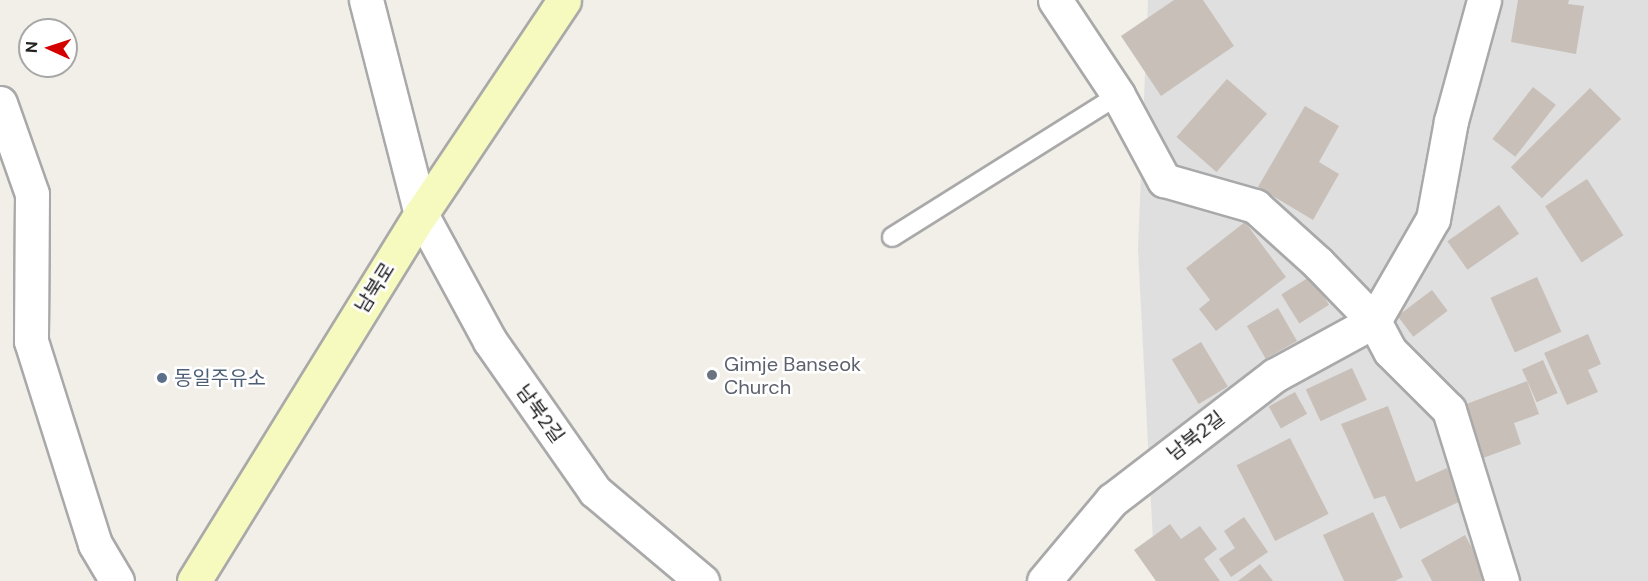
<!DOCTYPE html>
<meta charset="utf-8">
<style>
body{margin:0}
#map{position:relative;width:1648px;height:581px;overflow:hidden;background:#f2efe9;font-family:"DM Sans","Noto Sans KR",sans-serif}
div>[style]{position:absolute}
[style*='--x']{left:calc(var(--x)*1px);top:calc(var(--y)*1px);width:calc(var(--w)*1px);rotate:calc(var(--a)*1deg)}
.residential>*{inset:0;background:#e0dfdf}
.building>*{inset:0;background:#c7bfb8;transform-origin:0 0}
.roads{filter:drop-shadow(2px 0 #a9a9a9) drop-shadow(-2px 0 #a9a9a9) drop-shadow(0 2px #a9a9a9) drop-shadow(0 -2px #a9a9a9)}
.lane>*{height:18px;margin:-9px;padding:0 9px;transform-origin:9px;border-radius:9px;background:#fff}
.street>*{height:33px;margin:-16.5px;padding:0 16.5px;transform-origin:16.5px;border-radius:16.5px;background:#fff}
.secondary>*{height:33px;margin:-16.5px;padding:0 16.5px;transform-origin:16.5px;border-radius:16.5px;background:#f7fabf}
.dots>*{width:16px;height:16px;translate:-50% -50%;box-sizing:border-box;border:3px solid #fff;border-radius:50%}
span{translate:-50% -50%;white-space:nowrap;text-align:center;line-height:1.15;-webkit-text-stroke:5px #fff;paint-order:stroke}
.street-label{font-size:20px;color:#222}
.worship-label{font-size:20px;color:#5b616d}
.left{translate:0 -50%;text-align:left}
.service-label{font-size:20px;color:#4e5e75}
.north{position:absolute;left:18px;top:18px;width:60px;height:60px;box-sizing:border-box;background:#fff;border:2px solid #a7a7a7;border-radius:50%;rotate:273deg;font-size:16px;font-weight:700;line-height:24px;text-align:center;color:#222}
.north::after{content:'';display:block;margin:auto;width:21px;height:27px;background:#d40000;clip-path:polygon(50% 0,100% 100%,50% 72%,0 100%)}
</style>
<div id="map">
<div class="residential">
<i style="clip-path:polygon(1148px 0,1648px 0,1648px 581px,1155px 581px,1138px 249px)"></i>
</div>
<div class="building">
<i style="clip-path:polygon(1174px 0,1203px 0,1234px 46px,1161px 96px,1121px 36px)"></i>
<i style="clip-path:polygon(1518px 0,1569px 0,1568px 4px,1584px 6px,1576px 54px,1511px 42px)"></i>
<i style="left:1227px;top:79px;width:53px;height:77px;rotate:41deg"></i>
<i style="left:1533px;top:87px;width:29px;height:66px;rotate:38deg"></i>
<i style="left:1590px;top:88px;width:44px;height:112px;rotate:45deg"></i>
<i style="clip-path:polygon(1305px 106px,1339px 126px,1319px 162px,1339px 174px,1313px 220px,1258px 187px)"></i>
<i style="left:1587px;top:179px;width:67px;height:50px;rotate:57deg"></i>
<i style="left:1499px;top:205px;width:35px;height:63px;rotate:55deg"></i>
<i style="clip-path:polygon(1245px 222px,1286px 277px,1216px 331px,1199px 309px,1210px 300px,1186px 268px)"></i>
<i style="left:1311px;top:276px;width:34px;height:35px;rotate:58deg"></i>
<i style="left:1537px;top:277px;width:60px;height:51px;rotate:66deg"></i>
<i style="left:1432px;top:290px;width:26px;height:43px;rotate:53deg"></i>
<i style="left:1278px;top:308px;width:38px;height:36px;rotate:60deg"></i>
<i style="clip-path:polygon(1588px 334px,1601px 364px,1588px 370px,1598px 392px,1567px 405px,1544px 353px)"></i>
<i style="left:1201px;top:342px;width:52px;height:34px;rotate:59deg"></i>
<i style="left:1543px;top:360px;width:36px;height:23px;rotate:66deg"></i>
<i style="left:1352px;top:368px;width:35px;height:51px;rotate:65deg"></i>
<i style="clip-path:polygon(1527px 381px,1539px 414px,1514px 423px,1521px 444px,1483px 458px,1464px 405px)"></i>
<i style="left:1295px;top:392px;width:25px;height:30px;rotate:61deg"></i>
<i style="clip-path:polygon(1388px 406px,1416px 482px,1447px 468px,1461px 501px,1400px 529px,1385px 496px,1374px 499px,1341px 424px)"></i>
<i style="left:1290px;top:438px;width:85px;height:60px;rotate:63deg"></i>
<i style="clip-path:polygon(1373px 512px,1403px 577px,1395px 581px,1344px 581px,1323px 535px)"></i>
<i style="clip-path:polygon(1244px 517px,1268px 552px,1231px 577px,1219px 559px,1235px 548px,1224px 531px)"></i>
<i style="clip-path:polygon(1170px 524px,1181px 539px,1200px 526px,1217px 549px,1204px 559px,1220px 581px,1156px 581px,1134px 550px)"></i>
<i style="clip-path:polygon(1465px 535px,1490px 581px,1432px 581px,1421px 560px)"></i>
<i style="clip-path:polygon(1260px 564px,1273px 581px,1238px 581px)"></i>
</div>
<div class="roads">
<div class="lane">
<i style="--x:892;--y:237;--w:267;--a:-32.1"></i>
</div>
<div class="street">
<i style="--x:366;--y:0;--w:221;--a:75.6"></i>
<i style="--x:421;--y:214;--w:145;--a:61.5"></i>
<i style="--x:490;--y:341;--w:183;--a:55"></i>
<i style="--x:595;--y:491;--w:140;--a:40.1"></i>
<i style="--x:1055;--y:0;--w:114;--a:56.4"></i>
<i style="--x:1118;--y:95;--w:97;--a:61.6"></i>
<i style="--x:1164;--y:180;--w:95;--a:15.9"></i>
<i style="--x:1255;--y:206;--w:85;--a:42.1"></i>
<i style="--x:1318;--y:263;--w:81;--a:46"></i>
<i style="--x:1374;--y:321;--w:34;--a:62"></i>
<i style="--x:1390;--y:351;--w:83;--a:45"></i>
<i style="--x:1449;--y:410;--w:179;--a:72.8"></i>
<i style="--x:0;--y:103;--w:96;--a:70.6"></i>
<i style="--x:32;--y:194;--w:147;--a:90.4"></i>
<i style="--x:31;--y:341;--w:213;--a:72.5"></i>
<i style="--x:95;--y:544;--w:43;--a:59.3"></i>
<i style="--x:1044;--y:581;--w:106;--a:-50"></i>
<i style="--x:1112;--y:500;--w:205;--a:-37.5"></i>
<i style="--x:1275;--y:375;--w:113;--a:-28.6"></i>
<i style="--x:1374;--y:321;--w:118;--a:-60"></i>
<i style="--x:1433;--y:219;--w:100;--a:-79.6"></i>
<i style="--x:1451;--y:121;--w:125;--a:-74.7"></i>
</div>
<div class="secondary">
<i style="--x:194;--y:581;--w:432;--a:-58.3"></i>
<i style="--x:421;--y:214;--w:257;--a:-56.2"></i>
</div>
</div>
<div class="dots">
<i style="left:712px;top:375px;background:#6b7280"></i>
<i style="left:162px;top:378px;background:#5c6f8a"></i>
</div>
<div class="street-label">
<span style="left:375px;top:288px;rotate:-58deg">남북로</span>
<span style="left:540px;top:414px;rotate:54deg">남북2길</span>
<span style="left:1196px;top:436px;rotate:-38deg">남북2길</span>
</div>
<div class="worship-label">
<span class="left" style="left:724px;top:376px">Gimje Banseok<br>Church</span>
</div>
<div class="service-label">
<span class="left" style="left:174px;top:378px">동일주유소</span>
</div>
<div class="north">N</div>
</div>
